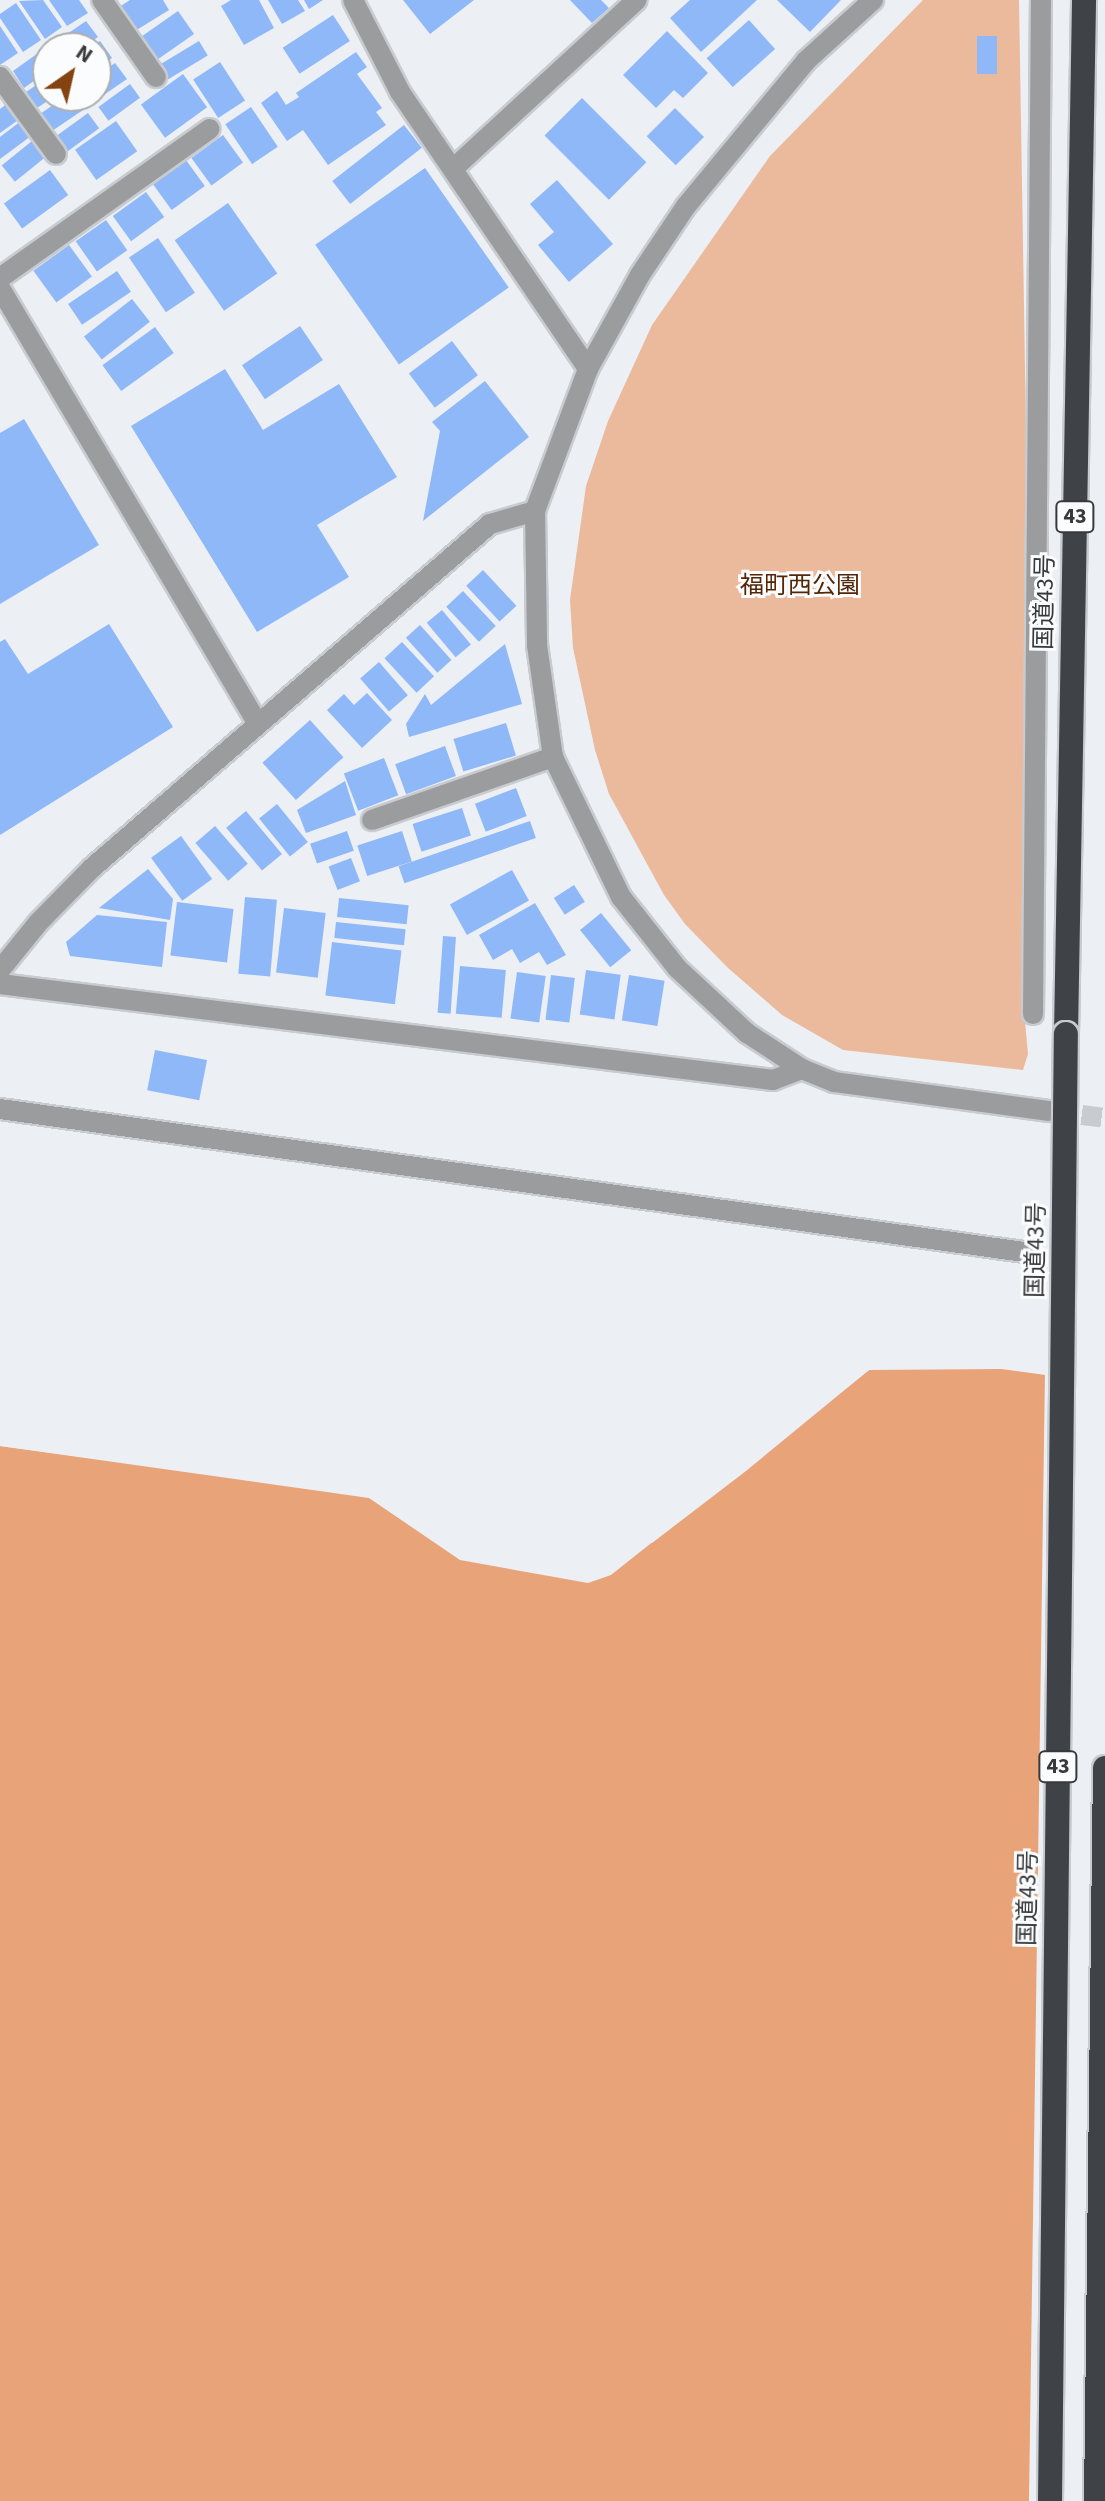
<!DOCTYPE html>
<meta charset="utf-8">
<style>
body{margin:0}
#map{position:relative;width:1105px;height:2501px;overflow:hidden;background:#eceff4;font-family:"Source Sans 3","Noto Sans JP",sans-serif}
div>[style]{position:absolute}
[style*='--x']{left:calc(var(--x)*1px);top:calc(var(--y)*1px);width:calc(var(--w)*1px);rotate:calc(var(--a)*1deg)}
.green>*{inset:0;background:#ebba9d}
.water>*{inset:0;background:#e9a378}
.pier>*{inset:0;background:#eceff4}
.building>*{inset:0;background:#8fb8f8;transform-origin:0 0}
.street-tunnel>*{height:20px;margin-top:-10px;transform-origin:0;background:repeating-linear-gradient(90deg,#c8cbcf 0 20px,transparent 0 30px)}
.roads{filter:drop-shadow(2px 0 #c8cbcf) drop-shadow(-2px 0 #c8cbcf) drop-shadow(0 2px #c8cbcf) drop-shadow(0 -2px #c8cbcf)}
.lane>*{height:20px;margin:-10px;padding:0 10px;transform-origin:10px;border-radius:10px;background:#9b9c9e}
.street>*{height:20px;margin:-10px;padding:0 10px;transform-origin:10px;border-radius:10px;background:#9b9c9e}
.highway>*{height:24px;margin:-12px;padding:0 12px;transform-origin:12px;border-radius:12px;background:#3f4246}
.bridges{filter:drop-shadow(2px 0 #c8cbcf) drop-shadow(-2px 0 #c8cbcf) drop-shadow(0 2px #c8cbcf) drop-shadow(0 -2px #c8cbcf)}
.highway-bridge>*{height:24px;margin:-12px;padding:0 12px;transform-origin:12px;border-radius:12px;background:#3f4246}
span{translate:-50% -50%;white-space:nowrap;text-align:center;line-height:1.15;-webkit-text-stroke:6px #fbfcfe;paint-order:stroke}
.shield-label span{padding:2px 6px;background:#fbfcfe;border:2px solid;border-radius:6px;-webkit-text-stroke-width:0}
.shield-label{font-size:22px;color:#38393b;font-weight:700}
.park-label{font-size:24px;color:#532705}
.street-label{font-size:24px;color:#38393b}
.north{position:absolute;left:32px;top:32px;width:80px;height:80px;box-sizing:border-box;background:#fbfcfe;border:2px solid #adaeb0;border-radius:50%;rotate:34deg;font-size:22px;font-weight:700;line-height:32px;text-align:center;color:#38393b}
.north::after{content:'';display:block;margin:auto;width:28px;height:36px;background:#844310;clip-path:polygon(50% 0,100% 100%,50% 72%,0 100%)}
</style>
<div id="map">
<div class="green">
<i style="clip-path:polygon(923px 0,1019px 0,1028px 549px,1023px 999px,1028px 1054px,1023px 1070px,843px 1050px,782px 1015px,728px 968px,685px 924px,664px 895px,609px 794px,595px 750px,573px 648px,570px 600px,586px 486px,608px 421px,652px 325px,770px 156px)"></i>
</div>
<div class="water">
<i style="clip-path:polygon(1001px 1369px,1105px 1383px,1105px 2501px,0 2501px,0 1446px,369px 1498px,460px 1560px,588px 1583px,611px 1575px,869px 1370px)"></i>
</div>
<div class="pier">
<i style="clip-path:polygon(866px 1368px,869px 1370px,746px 1471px,652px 1543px,647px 1542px)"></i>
<i style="clip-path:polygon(1045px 1371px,1105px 1379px,1105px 2501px,1029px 2501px)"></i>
<i style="clip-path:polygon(0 1442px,369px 1494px,374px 1496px,0 1446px)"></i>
</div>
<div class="building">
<i style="clip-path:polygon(43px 0,62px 27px,45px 39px,19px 1px)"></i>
<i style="clip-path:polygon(49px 0,79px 0,88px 13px,67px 26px)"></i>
<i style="clip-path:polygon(130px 0,163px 0,169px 10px,135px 31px,119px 7px)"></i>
<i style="clip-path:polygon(231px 0,259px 0,274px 28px,244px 45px,221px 6px)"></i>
<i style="clip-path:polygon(268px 0,298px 0,305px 11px,282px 24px)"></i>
<i style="clip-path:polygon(304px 0,323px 0,309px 9px)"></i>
<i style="clip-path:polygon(403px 0,474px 0,430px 34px)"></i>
<i style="clip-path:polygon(570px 0,601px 0,609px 8px,592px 23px)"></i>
<i style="clip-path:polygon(690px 0,757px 0,701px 52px,670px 18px)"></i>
<i style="clip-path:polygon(777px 0,841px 0,810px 32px)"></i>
<i style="clip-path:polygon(16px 3px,41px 40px,23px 52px,0 18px,0 14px)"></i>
<i style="left:178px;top:11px;width:28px;height:48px;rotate:55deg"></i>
<i style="left:333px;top:15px;width:31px;height:60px;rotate:57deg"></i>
<i style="left:749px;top:20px;width:39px;height:57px;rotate:48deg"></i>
<i style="clip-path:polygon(86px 21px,98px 37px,82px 48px,62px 48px,57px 41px)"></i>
<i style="clip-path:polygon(0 26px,18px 53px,0 65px)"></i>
<i style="clip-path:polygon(667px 31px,708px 73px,683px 98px,674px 90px,656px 108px,623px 75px)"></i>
<i style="left:977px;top:36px;width:20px;height:38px"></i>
<i style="clip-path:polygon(100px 41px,112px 58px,96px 69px,96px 48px,90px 48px)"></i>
<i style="left:199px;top:41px;width:17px;height:46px;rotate:59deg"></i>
<i style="clip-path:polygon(48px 46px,48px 71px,24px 88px,13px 71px)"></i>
<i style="clip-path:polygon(356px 52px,367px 67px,357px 74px,382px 108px,376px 112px,386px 125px,328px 165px,303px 130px,287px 141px,261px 103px,277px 91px,286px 105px,299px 97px,296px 93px)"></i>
<i style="left:220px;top:62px;width:46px;height:32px;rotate:57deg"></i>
<i style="clip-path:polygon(115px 63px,127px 79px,95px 101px,92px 96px,96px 96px,96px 76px)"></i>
<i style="left:183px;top:74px;width:41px;height:52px;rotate:54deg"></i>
<i style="clip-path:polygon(48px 77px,48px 96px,55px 96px,37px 108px,26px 92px)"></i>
<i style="left:130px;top:84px;width:17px;height:39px;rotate:54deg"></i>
<i style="clip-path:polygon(66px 96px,79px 96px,86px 108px,52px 131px,40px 114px)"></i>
<i style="left:582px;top:98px;width:91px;height:53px;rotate:45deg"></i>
<i style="clip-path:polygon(9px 102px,21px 118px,0 133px,0 109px)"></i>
<i style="left:251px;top:107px;width:48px;height:31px;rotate:56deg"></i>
<i style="left:675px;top:108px;width:41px;height:40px;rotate:45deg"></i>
<i style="left:88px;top:113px;width:19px;height:40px;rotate:54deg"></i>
<i style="clip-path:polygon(21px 121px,31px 136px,0 159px,0 137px)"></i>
<i style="left:116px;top:121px;width:37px;height:50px;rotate:55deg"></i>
<i style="left:404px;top:125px;width:29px;height:91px;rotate:52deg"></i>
<i style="left:223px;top:135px;width:34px;height:39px;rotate:54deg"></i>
<i style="left:32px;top:141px;width:21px;height:39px;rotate:51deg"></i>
<i style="left:186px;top:160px;width:32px;height:41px;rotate:54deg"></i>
<i style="left:425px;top:168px;width:146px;height:134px;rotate:55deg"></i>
<i style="left:50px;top:170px;width:31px;height:57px;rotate:54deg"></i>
<i style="clip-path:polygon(557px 180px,613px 244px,569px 282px,538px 245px,554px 232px,530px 204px)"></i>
<i style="left:146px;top:192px;width:31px;height:41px;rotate:54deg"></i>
<i style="left:228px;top:203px;width:86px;height:65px;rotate:55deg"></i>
<i style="left:106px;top:220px;width:37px;height:37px;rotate:55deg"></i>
<i style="left:158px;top:238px;width:66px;height:35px;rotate:56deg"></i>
<i style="left:69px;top:245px;width:39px;height:44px;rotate:54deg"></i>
<i style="left:117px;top:271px;width:25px;height:59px;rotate:56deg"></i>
<i style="left:132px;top:299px;width:29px;height:61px;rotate:52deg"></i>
<i style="left:300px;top:326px;width:41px;height:70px;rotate:56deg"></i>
<i style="left:155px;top:327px;width:32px;height:65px;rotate:54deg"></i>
<i style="left:452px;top:341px;width:43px;height:54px;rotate:53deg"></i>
<i style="clip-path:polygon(225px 369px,263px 430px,339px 384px,397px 477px,317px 525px,349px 577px,257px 632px,131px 426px)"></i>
<i style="clip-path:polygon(485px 381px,529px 437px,423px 521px,440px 431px,432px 422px)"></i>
<i style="clip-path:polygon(24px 419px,99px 545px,0 604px,0 433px)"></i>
<i style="left:483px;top:570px;width:49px;height:23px;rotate:47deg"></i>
<i style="left:463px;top:591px;width:48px;height:23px;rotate:47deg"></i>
<i style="left:442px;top:610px;width:45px;height:20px;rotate:50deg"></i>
<i style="clip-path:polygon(109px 624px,173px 727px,0 835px,0 642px,5px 639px,28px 674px)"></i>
<i style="left:420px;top:625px;width:47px;height:19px;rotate:48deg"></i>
<i style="left:402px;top:642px;width:47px;height:24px;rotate:47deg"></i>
<i style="clip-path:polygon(505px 644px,522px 704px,409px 737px,406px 724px,425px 694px,431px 705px)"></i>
<i style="left:379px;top:662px;width:44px;height:25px;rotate:49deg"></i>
<i style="clip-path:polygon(367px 693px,392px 720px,362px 748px,327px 710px,344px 694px,354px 705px)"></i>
<i style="left:310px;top:720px;width:50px;height:64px;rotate:48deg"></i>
<i style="left:506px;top:723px;width:34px;height:55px;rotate:73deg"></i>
<i style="left:445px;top:746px;width:32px;height:53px;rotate:70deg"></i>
<i style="left:384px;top:758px;width:40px;height:43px;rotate:69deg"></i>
<i style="clip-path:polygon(345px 781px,356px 815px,306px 833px,297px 810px)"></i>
<i style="left:516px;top:788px;width:30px;height:44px;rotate:69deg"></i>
<i style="left:277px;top:804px;width:49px;height:23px;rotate:51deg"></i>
<i style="left:462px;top:808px;width:29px;height:52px;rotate:72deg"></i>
<i style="left:246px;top:811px;width:56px;height:26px;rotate:50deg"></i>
<i style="left:530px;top:821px;width:18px;height:139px;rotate:71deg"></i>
<i style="left:215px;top:826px;width:50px;height:26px;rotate:49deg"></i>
<i style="left:347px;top:831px;width:21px;height:39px;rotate:71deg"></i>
<i style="left:402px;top:831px;width:32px;height:47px;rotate:72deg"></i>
<i style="left:181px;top:836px;width:53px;height:37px;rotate:54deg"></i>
<i style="left:351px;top:858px;width:25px;height:24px;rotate:69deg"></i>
<i style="clip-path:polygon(148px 869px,173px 899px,170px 920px,99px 908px)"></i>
<i style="left:512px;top:870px;width:35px;height:71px;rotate:61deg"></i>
<i style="left:574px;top:885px;width:20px;height:24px;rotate:57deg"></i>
<i style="left:245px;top:897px;width:32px;height:77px;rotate:5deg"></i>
<i style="left:339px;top:898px;width:70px;height:19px;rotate:6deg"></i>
<i style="left:177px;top:902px;width:57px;height:54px;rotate:7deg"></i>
<i style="clip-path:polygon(535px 903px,566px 955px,547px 965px,539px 952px,520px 963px,512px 949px,493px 960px,479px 935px)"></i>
<i style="left:284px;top:908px;width:42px;height:65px;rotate:7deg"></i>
<i style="left:601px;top:913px;width:48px;height:27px;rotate:51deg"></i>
<i style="clip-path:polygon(97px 915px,167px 922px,162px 967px,70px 956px,66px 942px)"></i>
<i style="left:336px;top:922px;width:70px;height:16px;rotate:6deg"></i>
<i style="left:443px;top:936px;width:13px;height:77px;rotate:4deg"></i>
<i style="left:332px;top:942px;width:70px;height:54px;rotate:7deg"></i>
<i style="left:460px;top:966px;width:46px;height:48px;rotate:5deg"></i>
<i style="left:586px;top:970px;width:35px;height:45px;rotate:8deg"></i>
<i style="left:517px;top:972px;width:29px;height:47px;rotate:8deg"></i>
<i style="left:551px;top:975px;width:24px;height:45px;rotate:7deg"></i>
<i style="left:629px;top:975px;width:36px;height:46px;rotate:9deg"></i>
<i style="left:155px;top:1050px;width:53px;height:41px;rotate:11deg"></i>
</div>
<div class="street-tunnel">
<i style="--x:1052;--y:1111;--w:53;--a:7.5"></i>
</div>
<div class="roads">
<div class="lane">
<i style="--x:102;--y:0;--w:94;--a:55"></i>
<i style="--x:0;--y:278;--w:257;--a:-35.4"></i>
<i style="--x:372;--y:820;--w:192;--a:-19.2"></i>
<i style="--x:0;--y:1109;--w:1034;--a:7.95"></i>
</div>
<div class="street">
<i style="--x:353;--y:0;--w:103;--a:62.9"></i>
<i style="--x:400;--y:92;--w:335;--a:55.8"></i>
<i style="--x:873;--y:0;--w:91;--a:137.7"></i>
<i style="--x:806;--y:61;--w:188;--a:129.6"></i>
<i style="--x:686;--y:206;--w:83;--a:123.7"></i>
<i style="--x:640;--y:275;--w:107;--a:119"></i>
<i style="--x:588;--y:369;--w:152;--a:110.5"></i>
<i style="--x:535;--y:511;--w:134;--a:89.1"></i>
<i style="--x:537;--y:645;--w:113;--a:81.9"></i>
<i style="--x:553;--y:757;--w:156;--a:64.1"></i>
<i style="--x:621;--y:897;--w:90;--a:51.7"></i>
<i style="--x:677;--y:968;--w:96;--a:42.9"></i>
<i style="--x:747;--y:1033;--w:66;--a:33.2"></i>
<i style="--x:802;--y:1069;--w:35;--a:22"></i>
<i style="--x:834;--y:1082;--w:217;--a:7.7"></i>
<i style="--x:0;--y:77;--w:95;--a:54"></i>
<i style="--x:454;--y:168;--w:248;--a:-42.6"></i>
<i style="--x:0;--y:288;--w:507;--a:59.39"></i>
<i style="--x:0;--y:970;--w:60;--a:-51"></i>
<i style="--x:38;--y:923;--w:77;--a:-45.5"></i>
<i style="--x:92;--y:868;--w:526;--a:-40.84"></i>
<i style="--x:490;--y:524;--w:47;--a:-16.1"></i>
<i style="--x:0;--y:984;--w:779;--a:7.08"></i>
<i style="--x:773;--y:1080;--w:31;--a:-21"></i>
<i style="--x:1033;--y:1014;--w:1014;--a:-89.55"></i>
</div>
<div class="highway">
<i style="--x:1066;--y:1034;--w:1034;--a:-89"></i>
<i style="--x:1096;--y:2501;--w:733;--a:-89.3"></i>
</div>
</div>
<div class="bridges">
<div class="highway-bridge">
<i style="--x:1050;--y:2501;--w:1467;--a:-89.38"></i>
</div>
</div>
<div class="shield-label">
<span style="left:1075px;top:517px">43</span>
<span style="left:1058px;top:1767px">43</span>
</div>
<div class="park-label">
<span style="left:800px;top:586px">福町西公園</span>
</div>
<div class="street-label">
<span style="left:1045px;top:602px;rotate:-89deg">国道43号</span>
<span style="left:1036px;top:1250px;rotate:-89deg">国道43号</span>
<span style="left:1028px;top:1898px;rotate:-89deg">国道43号</span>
</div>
<div class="north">N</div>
</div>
